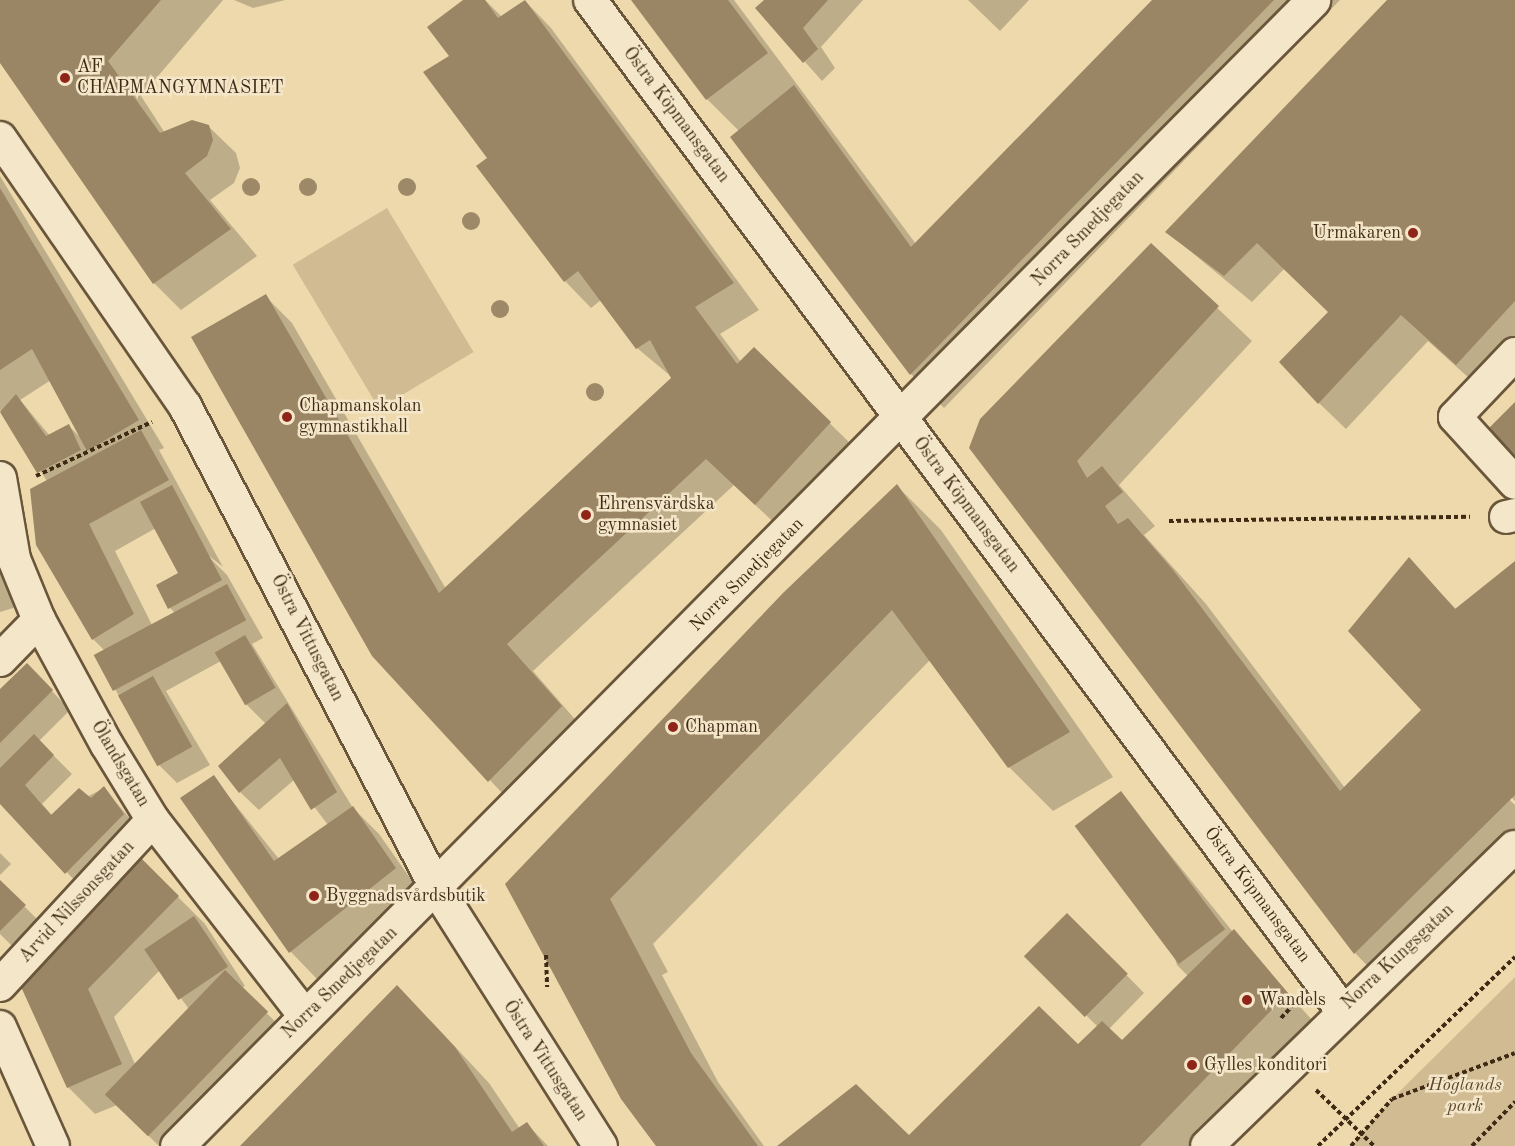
<!DOCTYPE html>
<meta charset="utf-8">
<style>
body{margin:0}
#map{position:relative;width:1515px;height:1146px;overflow:hidden;background:#eed9ac;font-family:"Old Standard TT",serif}
div>[style]{position:absolute}
[style*='--x']{left:calc(var(--x)*1px);top:calc(var(--y)*1px);width:calc(var(--w)*1px);rotate:calc(var(--a)*1deg)}
.green>*{inset:0;background:#d0bb92;transform-origin:0 0}
.shadow>*{inset:0;background:#0003}
.building>*{inset:0;background:#9a8564;transform-origin:0 0}
.path>*{height:4px;margin-top:-2px;transform-origin:0;background:repeating-linear-gradient(90deg,#3e2a15 0 4.5px,transparent 0 7.5px)}
.roads{filter:drop-shadow(2px 0 #6a563b) drop-shadow(-2px 0 #6a563b) drop-shadow(0 2px #6a563b) drop-shadow(0 -2px #6a563b)}
.street>*{height:32px;margin:-16px;padding:0 16px;transform-origin:16px;border-radius:16px;background:#f4e6c9}
.secondary>*{height:33px;margin:-16.5px;padding:0 16.5px;transform-origin:16.5px;border-radius:16.5px;background:#f4e6c9}
.trees>*{width:18px;height:18px;margin:-9px;border-radius:50%;background:#9d8967}
.dots>*{width:16px;height:16px;translate:-50% -50%;box-sizing:border-box;border:3px solid #f4e6c9;border-radius:50%}
span{translate:-50% -50%;white-space:nowrap;text-align:center;line-height:1.15;-webkit-text-stroke:5px #f4e6c9;paint-order:stroke}
.poi-label{font-size:18px;color:#3e2a15}
.left{translate:0 -50%;text-align:left}
.right{translate:-100% -50%;text-align:right}
.street-label{font-size:18px;color:#3e2a15}
.park-label{font-size:18px;color:#5b472e;font-style:italic}
</style>
<div id="map">
<div class="green">
<i style="left:387px;top:208px;width:168px;height:110px;rotate:59deg"></i>
<i style="clip-path:polygon(1515px 977px,1515px 1146px,1351px 1146px,1392px 1099px)"></i>
</div>
<div class="shadow">
<i style="clip-path:polygon(0 0,223px 0,141px 96px,165px 133px,208px 126px,236px 153px,240px 168px,234px 183px,210px 200px,257px 256px,181px 310px,154px 283px,0 61px)"></i>
<i style="clip-path:polygon(234px 0,285px 0,253px 8px)"></i>
<i style="clip-path:polygon(466px 0,485px 0,502px 17px,525px 1px,551px 28px,759px 310px,720px 334px,741px 362px,754px 349px,857px 450px,783px 531px,734px 485px,533px 671px,587px 733px,516px 808px,373px 655px,265px 296px,292px 323px,446px 589px,673px 378px,637px 348px,601px 300px,591px 308px,565px 281px,490px 158px,451px 56px)"></i>
<i style="clip-path:polygon(633px 0,734px 0,916px 244px,1154px 0,1340px 0,944px 408px,911px 374px,739px 131px,707px 99px)"></i>
<i style="clip-path:polygon(766px 0,863px 0,821px 47px,835px 68px,822px 81px,757px 8px)"></i>
<i style="clip-path:polygon(968px 0,1029px 0,1000px 31px)"></i>
<i style="clip-path:polygon(1390px 0,1515px 0,1515px 371px,1491px 398px,1428px 341px,1346px 429px,1319px 403px,1330px 313px,1284px 269px,1252px 302px,1167px 232px)"></i>
<i style="clip-path:polygon(evenodd,0 176px,164px 448px,159px 450px,223px 567px,204px 552px,227px 575px,263px 638px,252px 644px,353px 808px,379px 834px,422px 895px,317px 979px,291px 952px,182px 799px,213px 777px,279px 859px,328px 825px,294px 780px,259px 810px,240px 792px,266px 724px,247px 705px,221px 661px,166px 691px,210px 765px,177px 783px,159px 765px,97px 658px,107px 653px,93px 639px,47px 481px,0 410px,0 176px,51px 380px,82px 439px,69px 426px,50px 436px,20px 400px,51px 380px,0 176px,156px 528px,180px 574px,170px 608px,176px 614px,153px 627px,115px 551px,156px 528px)"></i>
<i style="clip-path:polygon(1151px 245px,1252px 341px,1119px 485px,1155px 526px,1144px 535px,1206px 604px,1345px 788px,1421px 712px,1515px 805px,1515px 862px,1388px 987px,1355px 953px,970px 448px)"></i>
<i style="clip-path:polygon(897px 486px,941px 530px,1113px 777px,1053px 811px,1009px 767px,930px 660px,653px 944px,668px 972px,662px 975px,718px 1082px,764px 1146px,657px 1146px,553px 965px)"></i>
<i style="clip-path:polygon(0 544px,20px 606px,0 612px)"></i>
<i style="clip-path:polygon(1409px 560px,1456px 609px,1515px 563px,1515px 801px,1350px 631px)"></i>
<i style="clip-path:polygon(27px 665px,70px 710px,39px 741px,72px 774px,42px 804px,52px 815px,104px 788px,142px 833px,85px 891px,0 803px,0 691px)"></i>
<i style="clip-path:polygon(1120px 793px,1233px 932px,1313px 1021px,1213px 1126px,1208px 1146px,783px 1146px,909px 1137px,1078px 1046px,1098px 1027px,1028px 957px,1068px 915px,1144px 993px,1109px 1029px,1122px 1042px,1188px 976px,1177px 965px)"></i>
<i style="clip-path:polygon(0 853px,11px 864px,0 875px)"></i>
<i style="clip-path:polygon(evenodd,138px 857px,205px 924px,245px 986px,241px 988px,294px 1040px,190px 1146px,159px 1146px,117px 1105px,95px 1114px,68px 1087px,19px 978px,138px 857px,160px 970px,189px 1009px,135px 1064px,114px 1017px,160px 970px)"></i>
<i style="clip-path:polygon(0 882px,51px 933px,25px 959px,0 934px)"></i>
<i style="clip-path:polygon(431px 1021px,489px 1083px,520px 1129px,527px 1124px,548px 1146px,242px 1146px)"></i>
</div>
<div class="building">
<i style="clip-path:polygon(0 0,161px 0,108px 61px,160px 133px,192px 120px,209px 125px,213px 140px,207px 156px,185px 173px,231px 229px,153px 284px,0 63px)"></i>
<i style="clip-path:polygon(463px 0,485px 0,498px 18px,525px 0,734px 283px,695px 307px,737px 364px,754px 347px,831px 422px,755px 505px,706px 459px,507px 644px,562px 706px,488px 782px,372px 656px,191px 337px,266px 294px,439px 593px,671px 378px,650px 340px,636px 349px,578px 271px,564px 282px,476px 166px,487px 158px,423px 72px,449px 56px,427px 27px)"></i>
<i style="clip-path:polygon(631px 0,728px 0,768px 53px,706px 100px)"></i>
<i style="clip-path:polygon(764px 0,828px 0,803px 28px,818px 49px,803px 63px,755px 8px)"></i>
<i style="clip-path:polygon(1152px 0,1274px 0,910px 375px,730px 137px,794px 85px,911px 247px)"></i>
<i style="clip-path:polygon(1387px 0,1515px 0,1515px 301px,1456px 365px,1401px 315px,1318px 404px,1279px 362px,1328px 312px,1257px 243px,1224px 276px,1165px 232px)"></i>
<i style="clip-path:polygon(0 188px,139px 420px,87px 451px,32px 349px,0 370px)"></i>
<i style="clip-path:polygon(1151px 243px,1219px 306px,1077px 461px,1087px 478px,1102px 466px,1123px 492px,1105px 506px,1118px 524px,1128px 518px,1173px 570px,1340px 791px,1421px 710px,1348px 631px,1409px 557px,1455px 609px,1515px 561px,1515px 795px,1354px 954px,969px 448px,980px 419px)"></i>
<i style="clip-path:polygon(16px 394px,46px 436px,69px 424px,81px 450px,37px 473px,0 412px)"></i>
<i style="clip-path:polygon(1515px 402px,1515px 455px,1488px 429px)"></i>
<i style="clip-path:polygon(141px 430px,169px 480px,89px 524px,134px 614px,92px 640px,36px 545px,30px 489px)"></i>
<i style="clip-path:polygon(897px 484px,1070px 732px,1008px 768px,892px 610px,610px 899px,691px 1053px,758px 1146px,656px 1146px,621px 1099px,505px 884px,783px 593px)"></i>
<i style="clip-path:polygon(172px 485px,222px 580px,168px 609px,156px 585px,178px 573px,140px 502px)"></i>
<i style="left:227px;top:584px;width:41px;height:151px;rotate:62deg"></i>
<i style="left:245px;top:635px;width:61px;height:35px;rotate:60deg"></i>
<i style="clip-path:polygon(27px 663px,53px 690px,0 743px,0 689px)"></i>
<i style="left:153px;top:676px;width:81px;height:40px;rotate:61deg"></i>
<i style="clip-path:polygon(287px 703px,337px 792px,311px 810px,280px 758px,239px 793px,218px 766px)"></i>
<i style="clip-path:polygon(34px 734px,54px 755px,25px 785px,51px 815px,79px 788px,91px 798px,104px 786px,124px 814px,65px 874px,0 804px,0 768px)"></i>
<i style="clip-path:polygon(214px 775px,274px 861px,353px 806px,396px 868px,289px 953px,180px 798px)"></i>
<i style="left:1121px;top:791px;width:173px;height:58px;rotate:53deg"></i>
<i style="clip-path:polygon(138px 855px,179px 896px,88px 989px,122px 1064px,67px 1088px,17px 978px)"></i>
<i style="clip-path:polygon(0 880px,26px 905px,0 931px)"></i>
<i style="left:1067px;top:913px;width:86px;height:61px;rotate:45deg"></i>
<i style="left:194px;top:916px;width:61px;height:60px;rotate:56deg"></i>
<i style="clip-path:polygon(1234px 929px,1288px 993px,1140px 1146px,777px 1146px,856px 1084px,909px 1135px,1039px 1006px,1078px 1044px,1102px 1021px,1122px 1040px)"></i>
<i style="left:225px;top:970px;width:60px;height:173px;rotate:44deg"></i>
<i style="clip-path:polygon(397px 985px,455px 1047px,512px 1132px,527px 1122px,544px 1146px,240px 1146px)"></i>
</div>
<div class="path">
<i style="--x:36;--y:476;--w:128;--a:-25"></i>
<i style="--x:1169;--y:521;--w:301;--a:-0.8"></i>
<i style="--x:546;--y:955;--w:32;--a:88"></i>
<i style="--x:1281;--y:1018;--w:16;--a:-47"></i>
<i style="--x:1316;--y:1090;--w:81;--a:44"></i>
<i style="--x:1318;--y:1146;--w:273;--a:-43.8"></i>
<i style="--x:1351;--y:1146;--w:62;--a:-48.9"></i>
<i style="--x:1392;--y:1099;--w:131;--a:-20.5"></i>
<i style="--x:1472;--y:1146;--w:62;--a:-45.7"></i>
</div>
<div class="roads">
<div class="street">
<i style="--x:590;--y:0;--w:1259;--a:53.33"></i>
<i style="--x:0;--y:138;--w:326;--a:55.4"></i>
<i style="--x:185;--y:406;--w:545;--a:62.45"></i>
<i style="--x:1515;--y:354;--w:87;--a:133.6"></i>
<i style="--x:1455;--y:417;--w:89;--a:47.7"></i>
<i style="--x:0;--y:478;--w:82;--a:80.2"></i>
<i style="--x:14;--y:559;--w:66;--a:67.7"></i>
<i style="--x:39;--y:620;--w:142;--a:61.5"></i>
<i style="--x:107;--y:745;--w:88;--a:58.5"></i>
<i style="--x:153;--y:820;--w:248;--a:52.2"></i>
<i style="--x:1506;--y:517;--w:9;--a:-13"></i>
<i style="--x:0;--y:660;--w:56;--a:-45.7"></i>
<i style="--x:0;--y:985;--w:225;--a:-47.2"></i>
<i style="--x:0;--y:1027;--w:130;--a:66"></i>
<i style="--x:1207;--y:1146;--w:429;--a:-44.2"></i>
</div>
<div class="secondary">
<i style="--x:437;--y:889;--w:304;--a:57.6"></i>
<i style="--x:177;--y:1146;--w:1614;--a:-45.25"></i>
</div>
</div>
<div class="trees">
<i style="left:251px;top:187px"></i>
<i style="left:308px;top:187px"></i>
<i style="left:407px;top:187px"></i>
<i style="left:471px;top:221px"></i>
<i style="left:500px;top:309px"></i>
<i style="left:595px;top:392px"></i>
</div>
<div class="dots">
<i style="left:65px;top:78px;background:#8f2418"></i>
<i style="left:1413px;top:233px;background:#8f2418"></i>
<i style="left:287px;top:417px;background:#8f2418"></i>
<i style="left:586px;top:515px;background:#8f2418"></i>
<i style="left:673px;top:727px;background:#8f2418"></i>
<i style="left:314px;top:896px;background:#8f2418"></i>
<i style="left:1247px;top:1000px;background:#8f2418"></i>
<i style="left:1192px;top:1065px;background:#8f2418"></i>
</div>
<div class="poi-label">
<span class="left" style="left:77px;top:78px">AF<br>CHAPMANGYMNASIET</span>
<span class="right" style="left:1401px;top:233px">Urmakaren</span>
<span class="left" style="left:299px;top:417px">Chapmanskolan<br>gymnastikhall</span>
<span class="left" style="left:598px;top:515px">Ehrensvärdska<br>gymnasiet</span>
<span class="left" style="left:685px;top:727px">Chapman</span>
<span class="left" style="left:326px;top:896px">Byggnadsvårdsbutik</span>
<span class="left" style="left:1259px;top:1000px">Wandels</span>
<span class="left" style="left:1204px;top:1065px">Gylles konditori</span>
</div>
<div class="street-label">
<span style="left:676px;top:115px;rotate:53deg">Östra Köpmansgatan</span>
<span style="left:1088px;top:229px;rotate:-46deg">Norra Smedjegatan</span>
<span style="left:966px;top:505px;rotate:53deg">Östra Köpmansgatan</span>
<span style="left:747px;top:575px;rotate:-45deg">Norra Smedjegatan</span>
<span style="left:307px;top:638px;rotate:63deg">Östra Vittusgatan</span>
<span style="left:120px;top:764px;rotate:59deg">Ölandsgatan</span>
<span style="left:1257px;top:895px;rotate:53deg">Östra Köpmansgatan</span>
<span style="left:77px;top:902px;rotate:-47deg">Arvid Nilssonsgatan</span>
<span style="left:1398px;top:957px;rotate:-43deg">Norra Kungsgatan</span>
<span style="left:340px;top:983px;rotate:-44deg">Norra Smedjegatan</span>
<span style="left:545px;top:1061px;rotate:57deg">Östra Vittusgatan</span>
</div>
<div class="park-label">
<span style="left:1465px;top:1096px">Hoglands<br>park</span>
</div>
</div>
